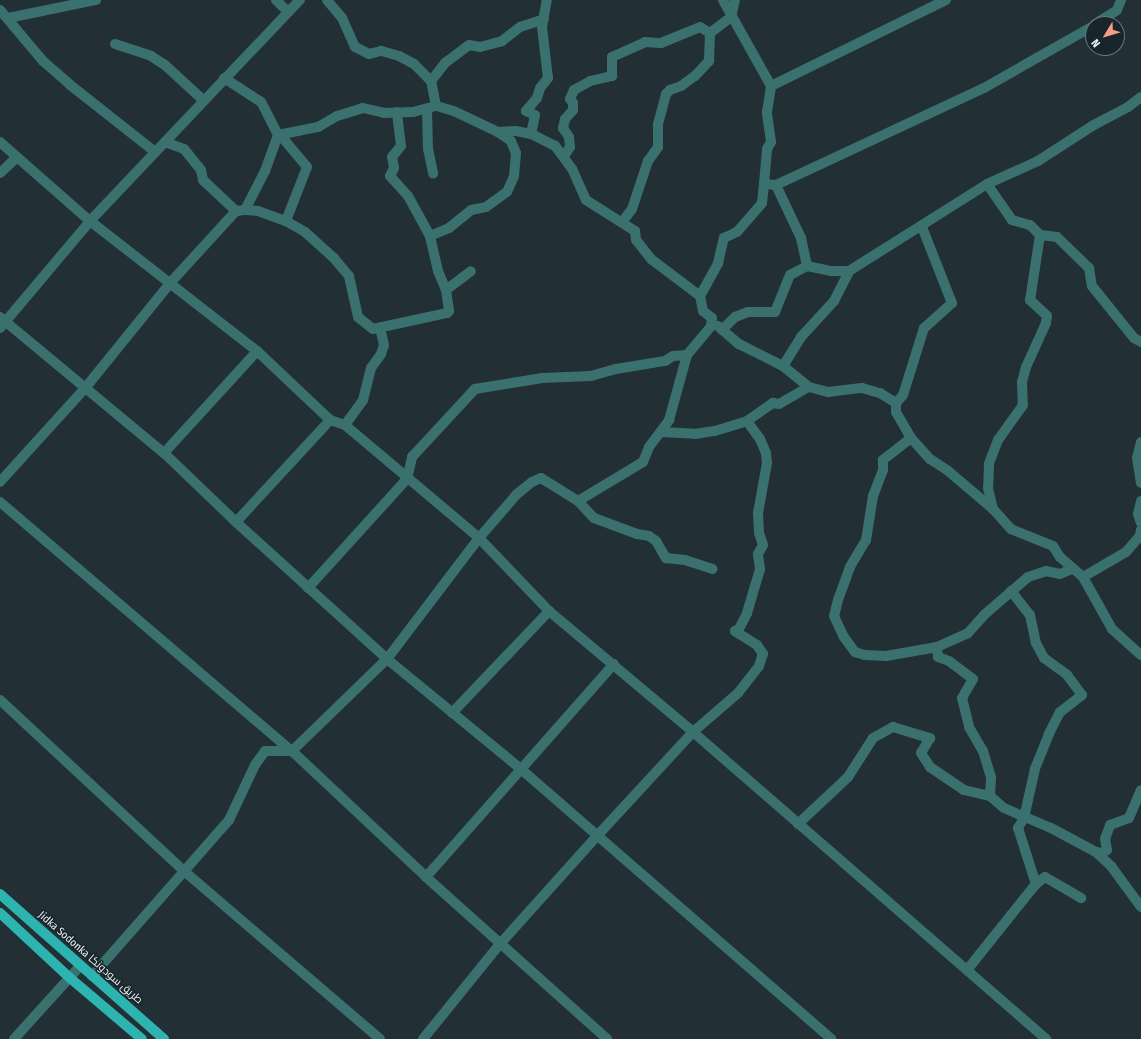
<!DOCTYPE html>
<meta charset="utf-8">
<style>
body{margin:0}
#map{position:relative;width:1141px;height:1039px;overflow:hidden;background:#222f34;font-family:"Fira Sans Condensed",Cairo,sans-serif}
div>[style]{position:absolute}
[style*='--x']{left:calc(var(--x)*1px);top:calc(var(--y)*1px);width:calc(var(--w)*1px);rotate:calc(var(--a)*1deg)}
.minor>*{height:10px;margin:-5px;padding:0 5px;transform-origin:5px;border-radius:5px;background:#3a716e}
.major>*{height:10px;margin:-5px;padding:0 5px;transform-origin:5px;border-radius:5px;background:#2eb4b0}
span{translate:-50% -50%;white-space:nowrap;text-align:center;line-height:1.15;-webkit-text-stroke:3px #18252a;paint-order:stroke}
.street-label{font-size:11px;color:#ebf3f7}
.north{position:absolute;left:1085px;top:16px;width:40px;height:40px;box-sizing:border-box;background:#18252a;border:1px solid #6c777c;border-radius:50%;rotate:232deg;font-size:11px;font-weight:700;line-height:16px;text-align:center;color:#ebf3f7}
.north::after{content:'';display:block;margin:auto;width:14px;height:18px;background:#f49e88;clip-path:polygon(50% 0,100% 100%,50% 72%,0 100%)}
</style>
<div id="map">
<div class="minor">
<i style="--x:276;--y:0;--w:17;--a:45"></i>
<i style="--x:0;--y:10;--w:67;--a:49.9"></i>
<i style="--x:43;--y:61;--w:35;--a:41"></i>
<i style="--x:69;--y:84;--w:110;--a:38.3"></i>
<i style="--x:8;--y:18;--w:90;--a:-11.6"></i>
<i style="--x:1095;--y:24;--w:26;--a:-32"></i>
<i style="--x:1117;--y:10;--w:11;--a:-68"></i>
<i style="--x:115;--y:44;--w:38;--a:18"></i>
<i style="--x:151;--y:56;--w:17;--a:33"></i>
<i style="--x:165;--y:65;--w:52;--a:42.6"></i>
<i style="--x:431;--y:81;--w:23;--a:-52"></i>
<i style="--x:445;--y:63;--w:30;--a:-37"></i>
<i style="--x:469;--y:45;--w:11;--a:10"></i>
<i style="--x:480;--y:47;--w:23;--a:-15"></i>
<i style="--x:502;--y:41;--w:23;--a:-38"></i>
<i style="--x:520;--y:27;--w:25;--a:-18"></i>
<i style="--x:771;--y:86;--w:195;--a:-26.2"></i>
<i style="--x:427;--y:109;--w:40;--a:88.6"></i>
<i style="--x:428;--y:149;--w:25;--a:78"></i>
<i style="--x:531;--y:134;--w:19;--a:-78"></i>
<i style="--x:535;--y:115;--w:10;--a:-156"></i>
<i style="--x:526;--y:111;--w:17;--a:-50"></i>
<i style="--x:537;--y:98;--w:10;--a:-73"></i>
<i style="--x:540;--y:88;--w:13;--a:-51"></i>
<i style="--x:548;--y:78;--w:51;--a:-96.7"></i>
<i style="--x:542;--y:27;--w:27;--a:-80"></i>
<i style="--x:278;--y:135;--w:41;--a:-11.3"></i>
<i style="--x:318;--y:127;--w:22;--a:-30"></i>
<i style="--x:337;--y:116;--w:27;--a:-17"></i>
<i style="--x:363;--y:108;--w:22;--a:13"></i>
<i style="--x:384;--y:113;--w:29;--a:-2"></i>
<i style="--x:413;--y:112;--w:24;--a:-15"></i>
<i style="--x:281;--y:136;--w:40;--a:50"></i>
<i style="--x:307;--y:167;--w:58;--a:111.3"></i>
<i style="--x:0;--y:142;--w:120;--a:41.3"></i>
<i style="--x:90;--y:221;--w:212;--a:37.9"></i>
<i style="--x:257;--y:351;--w:100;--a:43.4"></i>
<i style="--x:330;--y:420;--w:16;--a:18"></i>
<i style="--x:345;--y:425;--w:175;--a:40.1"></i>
<i style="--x:479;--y:538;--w:101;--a:46.2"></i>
<i style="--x:549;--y:611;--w:188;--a:40"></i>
<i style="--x:693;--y:732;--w:468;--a:41"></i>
<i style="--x:165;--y:142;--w:20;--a:20"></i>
<i style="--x:184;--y:149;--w:27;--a:51"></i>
<i style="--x:201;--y:170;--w:10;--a:79"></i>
<i style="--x:203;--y:180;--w:45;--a:43.2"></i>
<i style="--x:564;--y:156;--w:11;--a:-56"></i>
<i style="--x:570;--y:147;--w:10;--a:-96"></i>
<i style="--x:569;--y:137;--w:11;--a:-124"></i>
<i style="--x:563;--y:128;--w:9;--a:-77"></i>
<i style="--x:565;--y:119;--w:12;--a:-48"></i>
<i style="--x:573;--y:110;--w:7;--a:-90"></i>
<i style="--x:573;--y:103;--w:5;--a:-127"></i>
<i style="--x:570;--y:99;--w:10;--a:-66"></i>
<i style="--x:574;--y:90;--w:18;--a:-29"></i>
<i style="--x:590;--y:81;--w:23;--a:-13"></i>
<i style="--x:612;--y:76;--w:19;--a:-90"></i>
<i style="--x:612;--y:57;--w:36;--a:-24"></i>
<i style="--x:645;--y:42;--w:16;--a:4"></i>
<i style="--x:661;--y:43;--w:42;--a:-22.3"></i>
<i style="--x:700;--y:27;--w:12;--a:31"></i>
<i style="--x:0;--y:173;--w:22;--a:-43"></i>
<i style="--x:987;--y:184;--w:44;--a:55.2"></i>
<i style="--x:1012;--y:220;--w:19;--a:16"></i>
<i style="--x:1030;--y:225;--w:14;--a:45"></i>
<i style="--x:1040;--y:235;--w:66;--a:98.7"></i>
<i style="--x:1030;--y:300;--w:23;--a:43"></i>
<i style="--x:1047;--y:316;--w:7;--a:98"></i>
<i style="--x:1046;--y:323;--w:48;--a:114.4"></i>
<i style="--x:1026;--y:367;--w:16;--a:105"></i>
<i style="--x:1022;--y:382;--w:23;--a:88"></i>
<i style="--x:1023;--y:405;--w:43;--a:125.5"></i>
<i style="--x:998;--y:440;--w:26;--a:111"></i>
<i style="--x:989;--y:464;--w:24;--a:92"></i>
<i style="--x:988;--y:488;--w:22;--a:77"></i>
<i style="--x:776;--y:185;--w:230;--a:-25"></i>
<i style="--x:984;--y:88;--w:125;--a:-29.6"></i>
<i style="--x:245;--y:210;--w:13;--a:4"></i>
<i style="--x:258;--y:211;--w:30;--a:20"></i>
<i style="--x:286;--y:221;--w:22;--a:30"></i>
<i style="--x:305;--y:232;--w:38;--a:42"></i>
<i style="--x:333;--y:257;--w:25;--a:50"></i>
<i style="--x:349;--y:276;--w:42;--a:77.6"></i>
<i style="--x:358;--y:317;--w:19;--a:39"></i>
<i style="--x:373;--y:329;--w:76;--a:-12.2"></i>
<i style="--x:447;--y:313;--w:3;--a:-45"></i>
<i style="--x:449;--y:311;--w:21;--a:-98"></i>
<i style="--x:446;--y:290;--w:21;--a:-113"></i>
<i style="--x:438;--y:271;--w:36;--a:-103"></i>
<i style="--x:430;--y:236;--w:46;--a:-118.8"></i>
<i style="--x:408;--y:196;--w:27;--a:-132"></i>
<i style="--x:390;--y:176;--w:9;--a:-63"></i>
<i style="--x:394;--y:168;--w:11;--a:-100"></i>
<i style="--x:392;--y:157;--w:14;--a:-51"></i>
<i style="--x:401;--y:146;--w:34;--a:-97"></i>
<i style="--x:622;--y:222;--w:16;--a:-52"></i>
<i style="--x:632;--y:209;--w:51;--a:-71.6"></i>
<i style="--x:648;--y:161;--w:17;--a:-54"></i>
<i style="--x:658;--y:147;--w:23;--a:-90"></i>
<i style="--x:658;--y:124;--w:31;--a:-75"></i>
<i style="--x:666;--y:94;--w:6;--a:-45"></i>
<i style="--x:670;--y:90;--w:12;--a:-20"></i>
<i style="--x:681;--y:86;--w:17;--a:-36"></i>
<i style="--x:695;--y:76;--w:21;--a:-47"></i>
<i style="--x:709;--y:61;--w:28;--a:-88"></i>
<i style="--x:710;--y:33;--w:26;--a:-37"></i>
<i style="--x:731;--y:17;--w:17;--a:-77"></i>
<i style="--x:922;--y:227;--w:82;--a:68.5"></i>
<i style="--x:952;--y:303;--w:38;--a:138"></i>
<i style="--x:924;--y:328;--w:70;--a:107.4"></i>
<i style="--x:903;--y:395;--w:11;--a:131"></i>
<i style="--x:896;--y:403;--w:9;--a:90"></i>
<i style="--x:896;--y:412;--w:30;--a:60"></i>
<i style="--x:911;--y:438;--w:28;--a:48"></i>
<i style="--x:930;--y:459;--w:20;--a:33"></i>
<i style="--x:947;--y:470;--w:60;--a:40.3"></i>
<i style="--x:993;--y:509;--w:27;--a:48"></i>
<i style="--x:1011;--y:529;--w:45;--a:22"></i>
<i style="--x:1053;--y:546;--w:13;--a:58"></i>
<i style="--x:1060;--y:557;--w:30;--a:41"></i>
<i style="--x:1083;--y:577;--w:60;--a:60.9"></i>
<i style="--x:1112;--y:629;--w:39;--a:42"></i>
<i style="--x:1040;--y:235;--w:17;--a:7"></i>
<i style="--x:1057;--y:237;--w:45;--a:44.1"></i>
<i style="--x:1089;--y:268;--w:18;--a:81"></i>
<i style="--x:1092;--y:286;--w:67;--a:51.1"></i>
<i style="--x:1134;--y:338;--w:8;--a:30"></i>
<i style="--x:430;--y:236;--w:21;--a:-23"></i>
<i style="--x:449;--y:228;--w:28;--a:-39"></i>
<i style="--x:471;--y:210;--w:15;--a:-11"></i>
<i style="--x:486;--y:207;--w:26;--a:-36"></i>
<i style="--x:507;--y:192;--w:17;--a:-66"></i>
<i style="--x:514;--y:176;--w:23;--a:-85"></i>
<i style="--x:516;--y:153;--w:13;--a:-113"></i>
<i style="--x:511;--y:141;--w:16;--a:-145"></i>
<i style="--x:807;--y:266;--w:25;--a:12"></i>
<i style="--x:831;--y:271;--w:18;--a:0"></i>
<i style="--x:446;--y:290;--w:31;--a:-37"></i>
<i style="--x:700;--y:296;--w:38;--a:-61"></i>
<i style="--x:718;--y:263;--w:26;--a:-77"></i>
<i style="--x:724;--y:238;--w:14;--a:-25"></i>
<i style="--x:737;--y:232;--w:38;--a:-49"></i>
<i style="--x:762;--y:203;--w:19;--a:-84"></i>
<i style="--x:0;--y:317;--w:213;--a:39.7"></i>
<i style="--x:164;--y:453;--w:100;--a:43.8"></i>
<i style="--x:236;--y:522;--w:204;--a:42.2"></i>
<i style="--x:387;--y:659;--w:175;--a:39.4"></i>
<i style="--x:522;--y:770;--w:410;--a:41"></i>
<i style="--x:718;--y:326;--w:28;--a:41"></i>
<i style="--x:739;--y:344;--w:49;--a:26.6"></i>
<i style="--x:783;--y:366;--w:33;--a:39"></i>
<i style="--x:809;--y:387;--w:20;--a:15"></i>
<i style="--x:828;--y:392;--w:34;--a:-7"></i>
<i style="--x:862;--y:388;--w:19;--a:16"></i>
<i style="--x:880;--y:393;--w:19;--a:32"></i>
<i style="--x:0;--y:328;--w:140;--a:-49.9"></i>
<i style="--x:90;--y:221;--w:305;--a:-46.5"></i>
<i style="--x:722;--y:330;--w:18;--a:-45"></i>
<i style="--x:735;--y:317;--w:14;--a:-21"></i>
<i style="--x:748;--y:312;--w:27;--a:0"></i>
<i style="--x:775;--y:312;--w:40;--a:-68"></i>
<i style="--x:790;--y:275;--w:19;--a:-28"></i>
<i style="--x:807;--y:266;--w:29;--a:-102"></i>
<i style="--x:801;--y:238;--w:59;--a:-115.3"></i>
<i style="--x:776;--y:185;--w:12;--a:-175"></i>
<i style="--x:764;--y:184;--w:35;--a:-85"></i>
<i style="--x:767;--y:149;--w:8;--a:-60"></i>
<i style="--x:771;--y:142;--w:30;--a:-98"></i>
<i style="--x:767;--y:112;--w:26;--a:-81"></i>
<i style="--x:771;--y:86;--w:98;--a:-119.2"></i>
<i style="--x:783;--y:366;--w:34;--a:-58"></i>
<i style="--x:801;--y:337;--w:49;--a:-47.5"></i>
<i style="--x:834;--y:301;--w:34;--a:-63"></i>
<i style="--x:849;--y:271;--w:163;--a:-32.2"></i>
<i style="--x:987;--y:184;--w:56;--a:-24.3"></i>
<i style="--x:1038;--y:161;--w:64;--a:-32.9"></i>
<i style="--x:1092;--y:126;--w:41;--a:-27.8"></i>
<i style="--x:1128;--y:107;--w:16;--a:-38"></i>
<i style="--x:345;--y:425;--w:31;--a:-54"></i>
<i style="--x:363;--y:400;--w:33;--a:-76"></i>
<i style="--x:371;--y:368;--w:17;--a:-54"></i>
<i style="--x:381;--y:354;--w:9;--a:-72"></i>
<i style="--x:384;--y:345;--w:18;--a:-103"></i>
<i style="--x:662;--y:432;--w:33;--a:3"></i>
<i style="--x:695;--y:434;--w:20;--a:-9"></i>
<i style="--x:715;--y:431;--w:34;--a:-17"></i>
<i style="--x:747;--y:421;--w:32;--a:-35"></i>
<i style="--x:773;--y:403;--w:6;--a:9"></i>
<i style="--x:779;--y:404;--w:34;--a:-30"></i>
<i style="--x:911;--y:438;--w:36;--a:142"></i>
<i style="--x:883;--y:460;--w:10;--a:90"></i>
<i style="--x:883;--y:470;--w:28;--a:111"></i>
<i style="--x:873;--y:496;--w:45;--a:99"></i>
<i style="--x:866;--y:540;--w:31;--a:121"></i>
<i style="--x:850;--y:567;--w:35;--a:110"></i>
<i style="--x:838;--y:600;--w:16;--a:104"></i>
<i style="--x:834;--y:616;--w:23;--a:65"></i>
<i style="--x:844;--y:637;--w:19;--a:54"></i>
<i style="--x:855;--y:652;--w:10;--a:17"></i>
<i style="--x:865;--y:655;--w:21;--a:3"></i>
<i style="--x:886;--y:656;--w:52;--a:-10"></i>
<i style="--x:937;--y:647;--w:34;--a:-24"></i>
<i style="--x:968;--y:633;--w:24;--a:-48"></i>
<i style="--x:984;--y:615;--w:58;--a:-40.8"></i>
<i style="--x:1028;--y:577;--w:19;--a:-18"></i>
<i style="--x:1046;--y:571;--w:14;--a:12"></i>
<i style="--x:1060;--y:574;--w:13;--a:-23"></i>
<i style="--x:1141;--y:442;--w:16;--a:104"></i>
<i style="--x:1137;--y:458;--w:25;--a:81"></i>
<i style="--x:164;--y:453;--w:138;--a:-47.6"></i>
<i style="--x:0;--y:482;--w:128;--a:-47.8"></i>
<i style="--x:86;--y:387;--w:135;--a:-51"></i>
<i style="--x:171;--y:282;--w:96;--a:-47.5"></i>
<i style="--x:236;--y:211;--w:9;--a:-6"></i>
<i style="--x:245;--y:210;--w:44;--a:-62.9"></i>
<i style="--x:265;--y:171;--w:38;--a:-70"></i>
<i style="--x:278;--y:135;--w:37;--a:-117"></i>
<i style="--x:261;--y:102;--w:44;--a:-147"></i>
<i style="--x:578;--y:501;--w:76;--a:-31"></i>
<i style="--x:643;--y:462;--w:16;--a:-68"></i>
<i style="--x:649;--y:447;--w:34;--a:-53"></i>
<i style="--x:669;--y:420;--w:67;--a:-74.5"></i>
<i style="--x:1141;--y:501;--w:13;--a:103"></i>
<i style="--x:1138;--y:514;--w:9;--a:72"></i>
<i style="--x:0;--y:502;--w:384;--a:40.5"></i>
<i style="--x:292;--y:751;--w:184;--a:43.2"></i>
<i style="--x:426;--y:877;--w:243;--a:41.8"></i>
<i style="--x:236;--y:522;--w:139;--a:-47.3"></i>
<i style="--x:1083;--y:577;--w:50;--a:-30.2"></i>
<i style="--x:1126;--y:552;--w:21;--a:-49"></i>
<i style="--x:1140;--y:536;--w:6;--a:-81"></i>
<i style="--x:308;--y:588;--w:147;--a:-47.8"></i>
<i style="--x:407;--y:479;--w:23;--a:-77"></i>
<i style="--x:412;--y:457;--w:93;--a:-47.2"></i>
<i style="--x:475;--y:389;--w:68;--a:-9.3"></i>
<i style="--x:542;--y:378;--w:49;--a:-2.3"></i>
<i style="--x:591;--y:376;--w:26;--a:-16"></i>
<i style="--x:616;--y:369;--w:50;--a:-9.3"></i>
<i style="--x:665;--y:361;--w:9;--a:-32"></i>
<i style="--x:673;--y:356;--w:14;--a:-4"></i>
<i style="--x:687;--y:355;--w:38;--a:-50"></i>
<i style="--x:711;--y:326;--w:8;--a:-83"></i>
<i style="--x:712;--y:318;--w:11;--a:-142"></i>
<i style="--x:703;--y:311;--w:15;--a:-101"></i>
<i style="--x:700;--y:296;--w:61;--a:-142.9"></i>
<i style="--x:651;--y:259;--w:24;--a:-128"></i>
<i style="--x:636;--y:240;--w:9;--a:-96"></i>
<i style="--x:635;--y:231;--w:58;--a:-147.7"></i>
<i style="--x:586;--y:200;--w:34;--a:-114"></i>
<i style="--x:572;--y:169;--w:29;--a:-126"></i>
<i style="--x:555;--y:146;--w:27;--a:-153"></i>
<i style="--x:531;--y:134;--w:15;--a:-169"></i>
<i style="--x:516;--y:131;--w:18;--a:177"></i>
<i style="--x:498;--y:132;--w:49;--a:-154.5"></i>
<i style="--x:454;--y:111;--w:19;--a:-164"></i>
<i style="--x:436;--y:106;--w:25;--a:-101"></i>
<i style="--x:431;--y:81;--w:24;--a:-135"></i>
<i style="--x:414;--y:64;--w:17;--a:-152"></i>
<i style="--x:399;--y:56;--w:19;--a:-164"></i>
<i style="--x:381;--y:51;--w:12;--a:166"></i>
<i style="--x:369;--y:54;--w:16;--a:-153"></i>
<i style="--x:355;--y:47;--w:32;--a:-114"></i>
<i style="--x:342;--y:18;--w:23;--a:-130"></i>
<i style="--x:1011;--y:591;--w:31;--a:52"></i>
<i style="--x:1030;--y:615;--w:29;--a:78"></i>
<i style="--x:1036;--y:643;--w:17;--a:62"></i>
<i style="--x:1044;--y:658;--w:29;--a:36"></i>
<i style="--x:1067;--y:675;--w:25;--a:53"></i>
<i style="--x:1082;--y:695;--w:28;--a:142"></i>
<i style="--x:1060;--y:712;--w:25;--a:117"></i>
<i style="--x:1049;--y:734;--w:38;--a:112"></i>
<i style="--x:1035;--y:769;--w:50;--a:102.7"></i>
<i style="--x:1024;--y:818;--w:12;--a:121"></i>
<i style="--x:1018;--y:828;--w:59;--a:72.2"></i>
<i style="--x:937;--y:647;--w:10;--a:84"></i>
<i style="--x:938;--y:657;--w:12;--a:20"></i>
<i style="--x:949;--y:661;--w:30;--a:37"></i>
<i style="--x:973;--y:679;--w:22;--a:120"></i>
<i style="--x:962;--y:698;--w:30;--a:76"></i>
<i style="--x:969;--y:727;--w:28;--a:60"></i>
<i style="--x:983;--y:751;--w:28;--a:73"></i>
<i style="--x:991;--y:778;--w:18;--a:93"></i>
<i style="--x:0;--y:700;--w:251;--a:42.9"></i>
<i style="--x:184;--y:871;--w:258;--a:40.6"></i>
<i style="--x:452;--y:713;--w:141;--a:-46.4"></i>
<i style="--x:798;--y:824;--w:69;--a:-43.2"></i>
<i style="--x:848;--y:777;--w:46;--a:-57.3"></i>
<i style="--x:873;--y:738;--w:23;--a:-29"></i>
<i style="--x:893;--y:727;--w:39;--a:17"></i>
<i style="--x:930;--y:738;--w:17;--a:121"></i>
<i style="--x:921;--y:753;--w:17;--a:57"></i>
<i style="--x:930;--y:767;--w:41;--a:34.1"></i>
<i style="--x:964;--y:790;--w:27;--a:13"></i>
<i style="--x:990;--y:796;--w:18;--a:41"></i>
<i style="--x:1004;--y:808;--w:51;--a:23.1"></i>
<i style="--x:1051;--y:828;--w:51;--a:28.1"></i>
<i style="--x:1096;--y:852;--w:21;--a:43"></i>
<i style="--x:1111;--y:866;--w:51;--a:53.8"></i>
<i style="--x:1096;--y:852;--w:6;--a:9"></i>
<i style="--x:1102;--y:853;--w:6;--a:-31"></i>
<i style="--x:1107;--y:850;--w:11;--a:-100"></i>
<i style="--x:1105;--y:839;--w:15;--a:-70"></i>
<i style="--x:1110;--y:825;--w:20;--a:-20"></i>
<i style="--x:1129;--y:818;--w:30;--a:-67"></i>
<i style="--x:426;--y:877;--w:284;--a:-48.6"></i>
<i style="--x:967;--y:970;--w:110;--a:-51.3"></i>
<i style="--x:1036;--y:884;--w:11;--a:-38"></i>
<i style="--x:1045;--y:877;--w:42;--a:30.3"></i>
<i style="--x:92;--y:976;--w:208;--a:-48.7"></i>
<i style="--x:229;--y:820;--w:61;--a:-64.7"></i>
<i style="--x:255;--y:765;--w:17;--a:-54"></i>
<i style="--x:265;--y:751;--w:27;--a:0"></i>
<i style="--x:292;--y:751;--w:132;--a:-44.1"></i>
<i style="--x:387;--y:659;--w:152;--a:-52.8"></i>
<i style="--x:479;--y:538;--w:58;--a:-49.2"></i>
<i style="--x:517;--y:494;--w:19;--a:-39"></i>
<i style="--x:532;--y:482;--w:10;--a:-24"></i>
<i style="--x:541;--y:478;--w:44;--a:31.9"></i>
<i style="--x:578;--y:501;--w:23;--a:47"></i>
<i style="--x:594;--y:518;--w:46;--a:20.4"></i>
<i style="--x:637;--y:534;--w:12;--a:9"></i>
<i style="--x:649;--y:536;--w:9;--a:36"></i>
<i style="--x:656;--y:541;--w:20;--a:60"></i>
<i style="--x:666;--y:558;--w:19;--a:6"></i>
<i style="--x:685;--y:560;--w:29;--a:18"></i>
<i style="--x:14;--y:1039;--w:98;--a:-47.9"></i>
<i style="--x:423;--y:1039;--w:122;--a:-51"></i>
<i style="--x:500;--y:944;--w:145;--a:-48.1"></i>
<i style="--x:597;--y:836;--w:142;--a:-47.3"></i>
<i style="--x:693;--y:732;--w:60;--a:-40.9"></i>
<i style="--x:738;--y:693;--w:34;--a:-52"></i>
<i style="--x:759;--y:666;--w:13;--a:-72"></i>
<i style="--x:763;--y:654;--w:11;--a:-124"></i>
<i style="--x:757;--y:645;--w:26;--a:-148"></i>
<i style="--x:735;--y:631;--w:4;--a:-27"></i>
<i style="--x:739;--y:629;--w:18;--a:-63"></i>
<i style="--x:747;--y:613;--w:46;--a:-73.5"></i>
<i style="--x:760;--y:569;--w:15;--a:-98"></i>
<i style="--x:758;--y:554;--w:10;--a:-61"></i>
<i style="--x:763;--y:545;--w:13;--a:-108"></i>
<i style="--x:759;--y:533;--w:20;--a:-93"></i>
<i style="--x:758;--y:513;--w:51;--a:-79.8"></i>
<i style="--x:767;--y:463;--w:10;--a:-96"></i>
<i style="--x:766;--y:453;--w:15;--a:-113"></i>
<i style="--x:760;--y:439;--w:22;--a:-126"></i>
</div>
<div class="major">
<i style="--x:0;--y:894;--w:219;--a:41.5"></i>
<i style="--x:0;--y:913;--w:96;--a:42.9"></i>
<i style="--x:70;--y:978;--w:94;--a:40.3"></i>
</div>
<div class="street-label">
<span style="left:90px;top:958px;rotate:41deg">Jidka Sodonka طريق سودونكا</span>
</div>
<div class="north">N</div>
</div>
